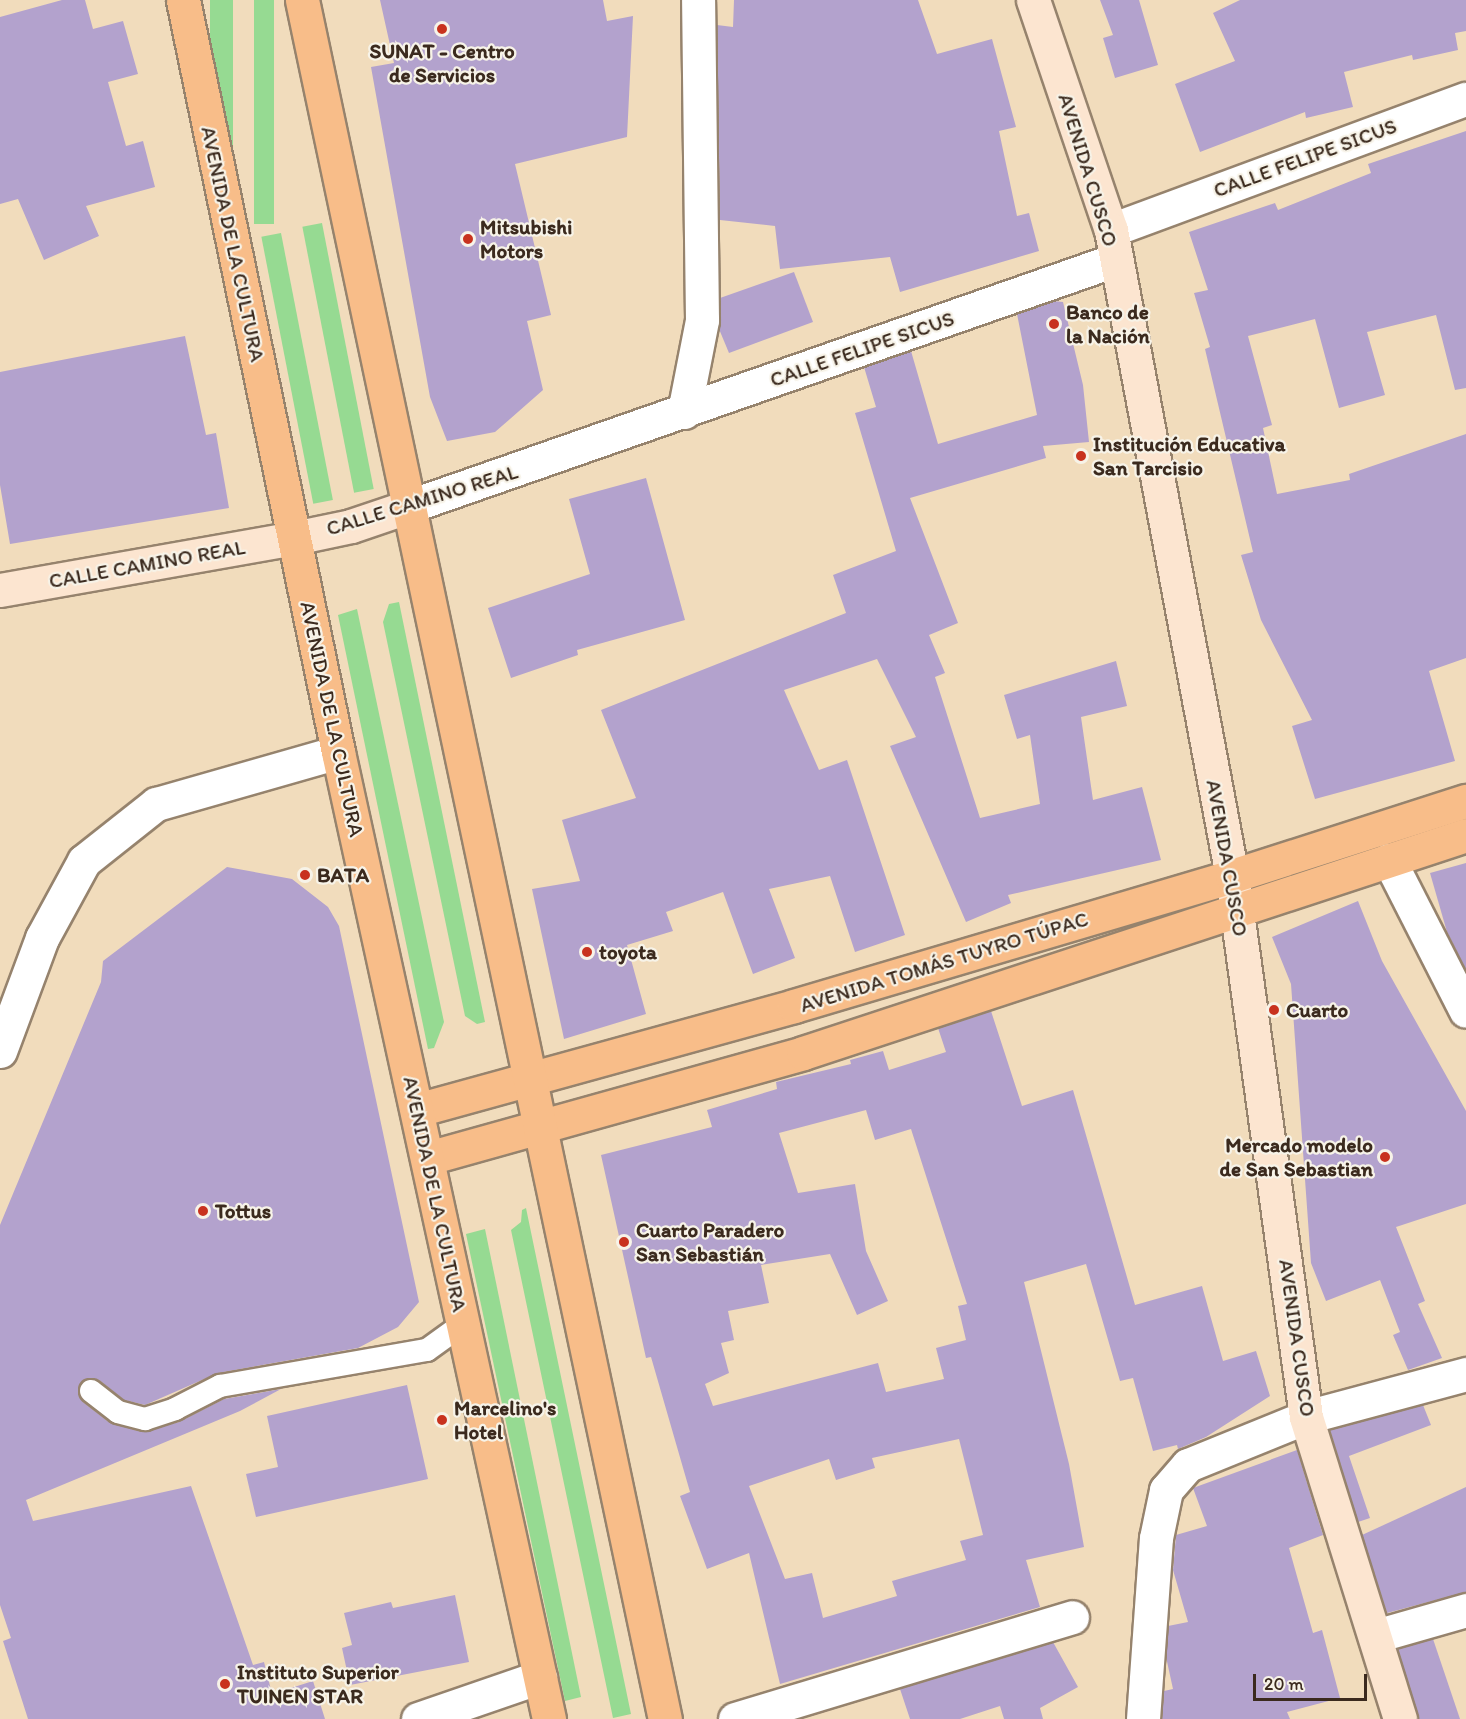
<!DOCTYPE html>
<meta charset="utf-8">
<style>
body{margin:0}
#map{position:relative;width:1466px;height:1719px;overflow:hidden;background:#f1dcbc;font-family:Itim,sans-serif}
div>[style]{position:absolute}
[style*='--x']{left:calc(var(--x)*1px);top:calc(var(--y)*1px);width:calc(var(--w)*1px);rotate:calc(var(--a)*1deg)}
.green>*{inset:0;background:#96da92;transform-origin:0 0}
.building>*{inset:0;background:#b3a2cd}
.roads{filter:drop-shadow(2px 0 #96836d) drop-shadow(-2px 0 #96836d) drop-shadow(0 2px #96836d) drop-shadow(0 -2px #96836d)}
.lane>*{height:22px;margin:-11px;padding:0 11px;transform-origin:11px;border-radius:11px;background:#fff}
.street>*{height:33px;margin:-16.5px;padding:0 16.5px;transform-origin:16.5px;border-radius:16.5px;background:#fff}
.secondary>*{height:33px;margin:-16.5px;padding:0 16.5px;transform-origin:16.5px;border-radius:16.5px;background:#fce5d0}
.primary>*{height:33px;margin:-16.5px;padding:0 16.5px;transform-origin:16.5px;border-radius:16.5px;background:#f8bd89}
.highway>*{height:33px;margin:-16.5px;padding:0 16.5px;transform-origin:16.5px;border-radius:16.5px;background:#f8bd89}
.dots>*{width:16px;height:16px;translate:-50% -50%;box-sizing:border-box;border:3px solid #f7f3e8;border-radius:50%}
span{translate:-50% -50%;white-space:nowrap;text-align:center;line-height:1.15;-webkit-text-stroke:4.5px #f7f3e8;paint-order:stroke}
.poi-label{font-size:21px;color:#3b2a1e;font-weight:700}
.left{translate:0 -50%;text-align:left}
.right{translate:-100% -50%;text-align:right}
.street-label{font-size:21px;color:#3b2a1e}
.scale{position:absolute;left:1253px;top:1674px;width:114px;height:27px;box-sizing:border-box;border:3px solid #3b2a1e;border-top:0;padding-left:8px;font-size:18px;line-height:21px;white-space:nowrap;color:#3b2a1e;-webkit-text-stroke:4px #f7f3e8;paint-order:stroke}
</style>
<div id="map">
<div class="green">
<i style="left:210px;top:0;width:23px;height:226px"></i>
<i style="left:254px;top:0;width:20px;height:224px"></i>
<i style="left:322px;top:223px;width:271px;height:20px;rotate:79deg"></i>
<i style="left:281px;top:233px;width:272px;height:20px;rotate:79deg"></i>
<i style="clip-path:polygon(399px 602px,485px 1022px,477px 1024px,465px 1016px,383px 622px,389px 604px)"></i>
<i style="clip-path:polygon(357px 609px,444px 1022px,434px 1048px,428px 1049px,338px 615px)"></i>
<i style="clip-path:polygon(526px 1208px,631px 1714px,613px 1718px,511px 1230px,521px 1222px,522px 1210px)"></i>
<i style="clip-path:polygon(485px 1229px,581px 1697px,565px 1701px,466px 1234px)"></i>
</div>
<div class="building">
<i style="clip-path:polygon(62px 0,85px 0,93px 29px,123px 21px,138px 74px,108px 82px,126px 146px,143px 141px,155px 187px,86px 206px,99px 236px,44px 260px,18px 199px,0 204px,0 17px)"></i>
<i style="clip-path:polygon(380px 0,603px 0,607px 21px,633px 16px,627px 137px,515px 164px,551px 315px,527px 321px,543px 390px,495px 432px,447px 441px,430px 397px,371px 67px,394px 63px)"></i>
<i style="clip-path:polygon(734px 0,918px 0,937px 54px,992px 39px,1016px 127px,999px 131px,1017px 216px,1029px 213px,1039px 251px,900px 292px,890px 257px,780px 269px,775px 226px,720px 220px,717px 25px,733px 27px)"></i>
<i style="clip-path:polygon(1100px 0,1139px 0,1158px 65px,1115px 78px,1103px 38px,1113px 35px)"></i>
<i style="clip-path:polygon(1240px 0,1466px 0,1466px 31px,1455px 33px,1458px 50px,1413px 60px,1412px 55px,1344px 72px,1353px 107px,1306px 118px,1305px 112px,1200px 152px,1175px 84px,1235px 61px,1213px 13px)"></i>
<i style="clip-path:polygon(1466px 131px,1466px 388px,1455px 390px,1436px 315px,1367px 332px,1385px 395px,1339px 408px,1315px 319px,1248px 336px,1272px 425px,1263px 428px,1277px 494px,1350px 480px,1349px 474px,1466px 434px,1466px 658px,1429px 671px,1455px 761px,1315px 799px,1292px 726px,1312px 720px,1261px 620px,1241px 555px,1253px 552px,1205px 349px,1210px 347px,1194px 293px,1208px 290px,1189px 232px,1275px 203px,1278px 210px,1371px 173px,1368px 164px)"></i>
<i style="clip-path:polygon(794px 272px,813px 322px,729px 353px,719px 329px,720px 298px)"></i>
<i style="clip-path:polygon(1053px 301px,1063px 302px,1083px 385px,1089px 442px,1043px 446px,1046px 458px,910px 498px,958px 623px,929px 635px,945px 673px,935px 677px,980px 818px,1040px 804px,1030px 735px,1017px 739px,1004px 695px,1116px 661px,1127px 706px,1081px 717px,1093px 800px,1142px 787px,1161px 860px,1008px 895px,1011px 903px,966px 922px,890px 746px,916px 737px,877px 659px,784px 690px,819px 770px,847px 760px,905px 935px,855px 952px,830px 876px,769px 889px,795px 958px,753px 974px,723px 892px,666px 912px,673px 931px,627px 945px,646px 1014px,564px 1039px,532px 889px,580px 881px,562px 820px,636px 798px,601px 710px,846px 613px,833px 575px,896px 551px,855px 413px,876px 407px,864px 367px,911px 351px,938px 444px,1037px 415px,1017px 314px)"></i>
<i style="clip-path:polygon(185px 336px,206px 435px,216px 433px,229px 508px,10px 544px,0 485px,0 372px)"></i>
<i style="clip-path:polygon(646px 478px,685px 620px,577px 650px,578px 655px,511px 678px,488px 608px,590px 574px,569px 499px)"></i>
<i style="clip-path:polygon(1466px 863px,1466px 968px,1465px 968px,1447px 932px,1430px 873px)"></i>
<i style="clip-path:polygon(227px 867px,292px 879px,328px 907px,339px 926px,419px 1302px,398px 1327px,358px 1348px,218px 1373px,145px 1405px,124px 1400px,99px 1380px,85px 1379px,78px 1390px,83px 1402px,110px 1423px,142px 1432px,179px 1422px,224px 1399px,281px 1389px,240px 1411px,26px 1500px,33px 1521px,191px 1486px,253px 1665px,264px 1662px,272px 1694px,313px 1681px,325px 1719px,28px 1719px,3px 1641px,11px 1638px,0 1605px,0 1225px,101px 982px,103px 961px)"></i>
<i style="clip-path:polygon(1358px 901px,1382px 961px,1466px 1111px,1466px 1204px,1396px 1227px,1425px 1301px,1418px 1304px,1442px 1358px,1408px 1370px,1393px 1335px,1400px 1332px,1380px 1280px,1326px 1301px,1311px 1263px,1291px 984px,1272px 937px)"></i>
<i style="clip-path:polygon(evenodd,991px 1011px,1022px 1106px,1073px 1090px,1135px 1305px,1202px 1286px,1223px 1361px,1256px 1351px,1270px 1396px,1206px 1437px,1178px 1449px,1177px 1445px,1153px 1451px,1133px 1378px,1120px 1381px,1086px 1264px,1024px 1282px,1069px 1464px,1084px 1547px,1026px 1560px,1040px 1607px,780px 1684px,749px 1553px,707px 1569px,680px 1496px,690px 1492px,651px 1357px,646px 1358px,601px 1155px,712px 1127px,707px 1110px,777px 1089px,776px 1082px,851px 1064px,850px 1060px,883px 1051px,889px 1070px,946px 1052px,938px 1028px,991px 1011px,866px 1110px,875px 1140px,911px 1129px,967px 1304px,958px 1306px,966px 1340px,936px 1348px,944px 1379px,886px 1392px,878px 1363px,713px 1406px,705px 1384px,729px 1373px,721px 1343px,734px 1340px,728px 1311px,769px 1303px,761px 1265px,830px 1254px,857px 1315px,888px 1301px,866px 1251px,855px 1184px,798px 1193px,779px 1133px,866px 1110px,991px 1011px,959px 1439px,983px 1535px,960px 1541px,966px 1560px,892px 1581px,897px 1596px,823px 1618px,812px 1573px,785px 1579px,749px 1486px,829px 1459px,836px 1480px,875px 1468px,872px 1458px,959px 1439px)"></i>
<i style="clip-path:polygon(407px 1385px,428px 1479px,256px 1517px,246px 1474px,278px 1467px,267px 1416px)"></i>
<i style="clip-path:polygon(1423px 1405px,1431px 1425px,1349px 1456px,1370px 1518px,1358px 1522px,1330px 1430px)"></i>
<i style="clip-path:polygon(1297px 1450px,1323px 1535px,1289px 1548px,1313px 1633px,1322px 1630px,1340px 1698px,1287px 1712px,1290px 1719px,1162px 1719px,1164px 1691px,1173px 1689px,1166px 1657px,1168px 1626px,1188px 1622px,1173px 1570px,1176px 1535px,1207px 1526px,1193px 1488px)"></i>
<i style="clip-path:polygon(1466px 1487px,1466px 1592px,1387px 1613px,1362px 1535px)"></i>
<i style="clip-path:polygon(455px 1595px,469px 1662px,350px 1685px,342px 1648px,352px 1645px,344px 1613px,391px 1602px,393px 1608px)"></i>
<i style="clip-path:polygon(1433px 1639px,1460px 1719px,1418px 1719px,1398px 1649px)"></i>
<i style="clip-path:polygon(1053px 1642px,1078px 1687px,1040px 1708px,1043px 1719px,1004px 1719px,1000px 1706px,960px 1719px,910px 1719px,900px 1689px)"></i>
</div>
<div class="roads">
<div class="lane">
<i style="--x:91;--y:1391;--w:34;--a:38"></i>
<i style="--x:118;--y:1412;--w:28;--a:15"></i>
<i style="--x:145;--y:1419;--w:32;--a:-18"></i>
<i style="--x:175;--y:1409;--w:51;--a:-27.1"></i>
<i style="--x:220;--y:1386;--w:210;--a:-9.9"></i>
<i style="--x:427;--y:1350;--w:44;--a:-35.8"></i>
</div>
<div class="street">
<i style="--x:1111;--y:230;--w:378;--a:-20.3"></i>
<i style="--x:684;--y:412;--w:94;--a:-78.9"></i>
<i style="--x:702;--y:320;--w:320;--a:-90.7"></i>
<i style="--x:410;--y:506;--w:747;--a:-19.24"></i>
<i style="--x:1389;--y:860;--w:169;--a:63"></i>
<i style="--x:0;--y:1051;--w:121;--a:-69.6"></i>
<i style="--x:42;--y:938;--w:88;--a:-61.4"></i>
<i style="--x:84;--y:861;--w:92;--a:-38.4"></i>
<i style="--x:156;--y:804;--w:189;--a:-15.9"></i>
<i style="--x:1375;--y:1636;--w:95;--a:-15.9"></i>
<i style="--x:418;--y:1719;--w:129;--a:-19"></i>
<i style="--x:735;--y:1719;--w:352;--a:-16.8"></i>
<i style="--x:1143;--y:1719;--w:181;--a:-85.9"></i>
<i style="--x:1156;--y:1538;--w:49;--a:-78.2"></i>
<i style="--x:1166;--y:1490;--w:33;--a:-49"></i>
<i style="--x:1188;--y:1465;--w:127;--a:-22.1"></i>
<i style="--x:1306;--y:1417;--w:166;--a:-15"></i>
</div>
<div class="secondary">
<i style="--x:1033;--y:0;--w:243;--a:71.3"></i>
<i style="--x:1111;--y:230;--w:657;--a:79.39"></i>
<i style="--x:1232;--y:876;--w:546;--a:82.21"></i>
<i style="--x:1306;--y:1417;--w:316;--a:72.7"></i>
<i style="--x:0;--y:590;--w:299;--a:-10"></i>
<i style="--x:294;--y:538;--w:58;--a:-11.9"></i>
<i style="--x:351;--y:526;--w:62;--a:-18.7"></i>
</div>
<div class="primary">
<i style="--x:417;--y:1110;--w:391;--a:-15.4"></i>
<i style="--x:794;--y:1006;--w:457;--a:-16.5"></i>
<i style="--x:1232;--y:876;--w:246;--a:-17.8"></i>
<i style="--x:428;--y:1158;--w:389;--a:-15.6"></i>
<i style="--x:803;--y:1053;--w:698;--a:-18.2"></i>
</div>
<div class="highway">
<i style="--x:183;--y:0;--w:768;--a:78.35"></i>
<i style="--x:338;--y:752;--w:990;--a:77.69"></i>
<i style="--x:302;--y:0;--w:1757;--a:78.08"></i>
</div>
</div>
<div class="dots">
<i style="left:442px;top:29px;background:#c8321e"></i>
<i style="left:468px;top:239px;background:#c8321e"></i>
<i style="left:1054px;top:324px;background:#c8321e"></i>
<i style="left:1081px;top:456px;background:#c8321e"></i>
<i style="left:305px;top:875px;background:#c8321e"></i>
<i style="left:587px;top:952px;background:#c8321e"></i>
<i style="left:1274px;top:1010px;background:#c8321e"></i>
<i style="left:1385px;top:1157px;background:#c8321e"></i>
<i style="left:203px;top:1211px;background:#c8321e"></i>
<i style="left:624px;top:1242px;background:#c8321e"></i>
<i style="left:442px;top:1420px;background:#c8321e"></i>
<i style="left:225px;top:1684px;background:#c8321e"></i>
</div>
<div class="poi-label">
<span style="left:442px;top:63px">SUNAT - Centro<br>de Servicios</span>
<span class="left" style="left:480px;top:239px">Mitsubishi<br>Motors</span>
<span class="left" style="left:1066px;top:324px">Banco de<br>la Nación</span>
<span class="left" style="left:1093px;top:456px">Institución Educativa<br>San Tarcisio</span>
<span class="left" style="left:317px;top:875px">BATA</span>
<span class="left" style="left:599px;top:952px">toyota</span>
<span class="left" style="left:1286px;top:1010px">Cuarto</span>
<span class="right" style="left:1373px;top:1157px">Mercado modelo<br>de San Sebastian</span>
<span class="left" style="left:215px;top:1211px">Tottus</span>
<span class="left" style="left:636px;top:1242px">Cuarto Paradero<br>San Sebastián</span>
<span class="left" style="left:454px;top:1420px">Marcelino's<br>Hotel</span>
<span class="left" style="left:237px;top:1684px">Instituto Superior<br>TUINEN STAR</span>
</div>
<div class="street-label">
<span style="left:1305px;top:158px;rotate:-20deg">CALLE FELIPE SICUS</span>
<span style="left:1088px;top:170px;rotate:73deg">AVENIDA CUSCO</span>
<span style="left:233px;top:244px;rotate:78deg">AVENIDA DE LA CULTURA</span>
<span style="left:862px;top:349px;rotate:-19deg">CALLE FELIPE SICUS</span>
<span style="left:422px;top:500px;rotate:-17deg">CALLE CAMINO REAL</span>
<span style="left:147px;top:564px;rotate:-10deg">CALLE CAMINO REAL</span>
<span style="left:332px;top:719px;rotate:78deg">AVENIDA DE LA CULTURA</span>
<span style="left:1227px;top:858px;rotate:80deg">AVENIDA CUSCO</span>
<span style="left:944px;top:962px;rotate:-17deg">AVENIDA TOMÁS TUYRO TÚPAC</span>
<span style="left:435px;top:1194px;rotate:78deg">AVENIDA DE LA CULTURA</span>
<span style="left:1297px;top:1338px;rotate:82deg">AVENIDA CUSCO</span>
</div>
<div class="scale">20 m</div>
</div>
